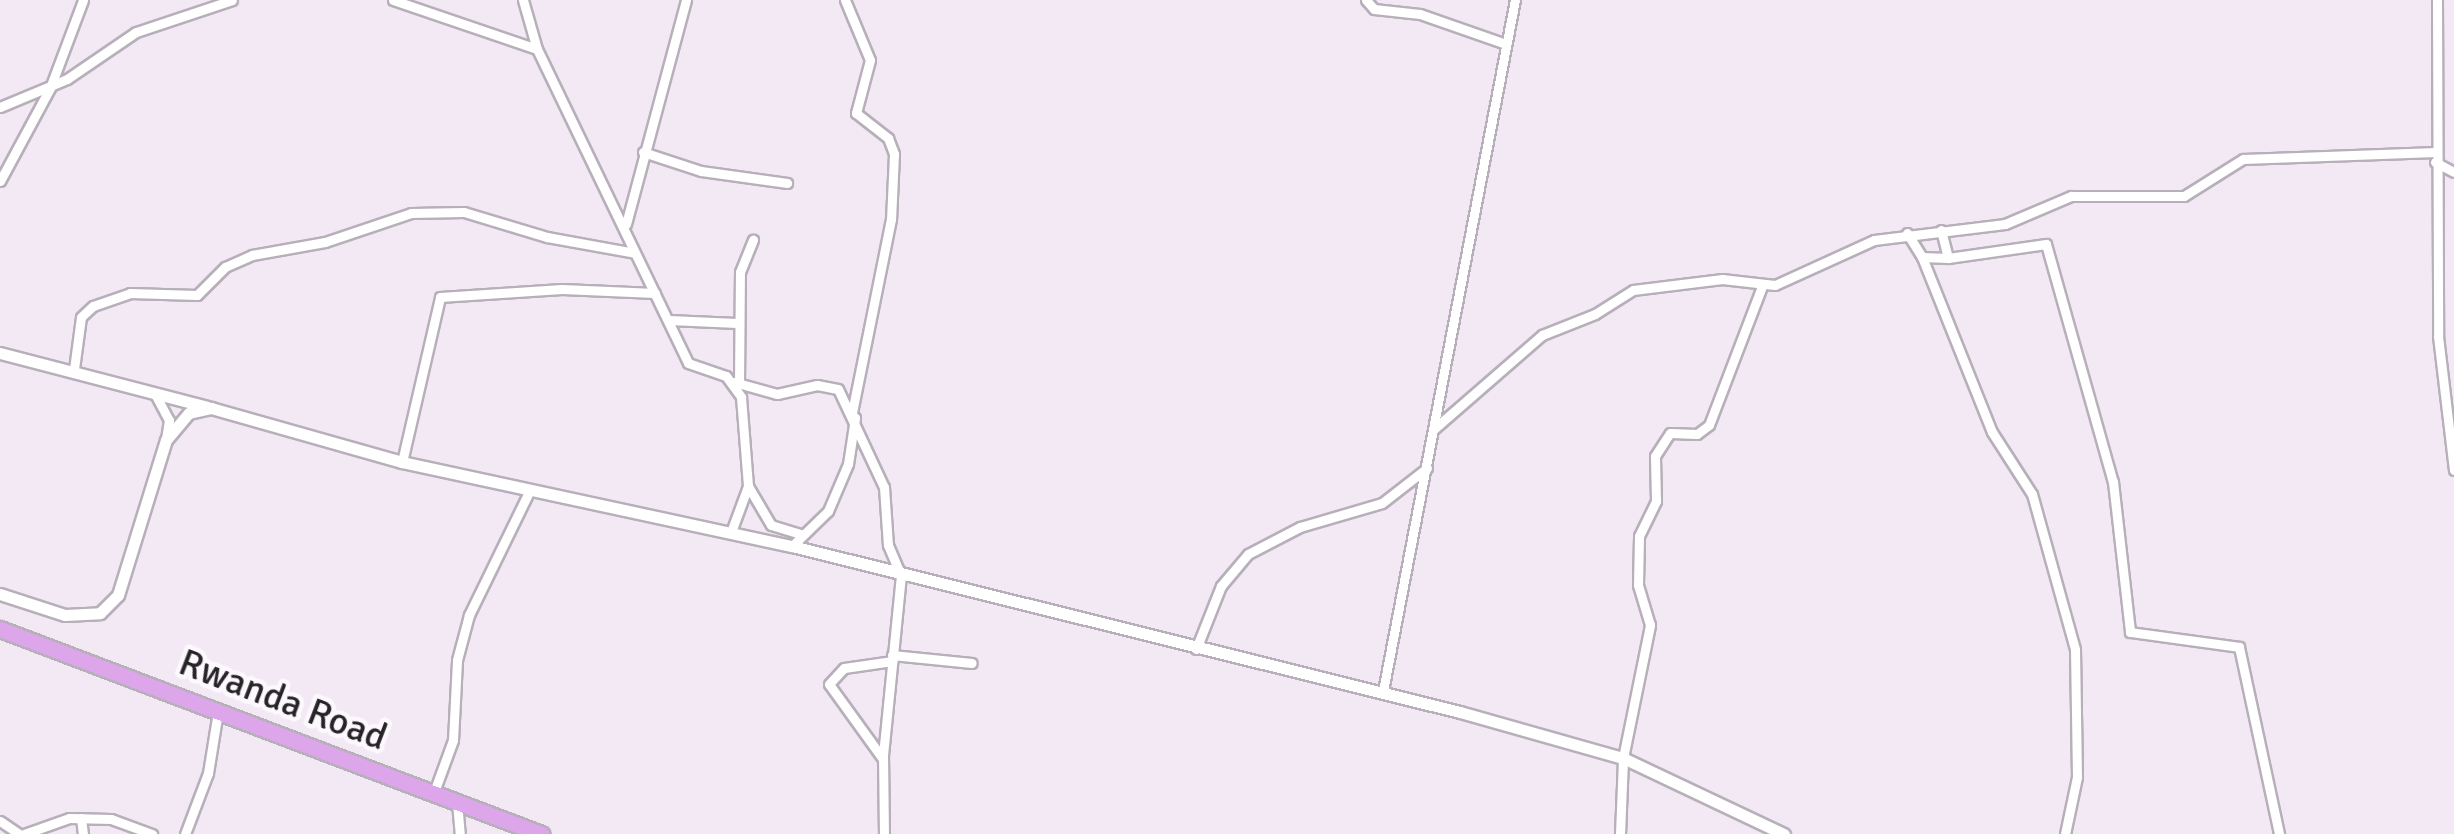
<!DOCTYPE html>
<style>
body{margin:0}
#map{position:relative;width:2454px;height:834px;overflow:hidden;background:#f2e9f4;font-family:Signika,sans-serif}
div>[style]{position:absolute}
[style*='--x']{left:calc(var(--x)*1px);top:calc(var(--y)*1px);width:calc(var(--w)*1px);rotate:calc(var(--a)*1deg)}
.roads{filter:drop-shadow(2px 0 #b7afb9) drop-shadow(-2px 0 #b7afb9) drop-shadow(0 2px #b7afb9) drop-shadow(0 -2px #b7afb9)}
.minor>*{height:9px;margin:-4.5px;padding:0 4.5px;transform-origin:4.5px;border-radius:4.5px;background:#fff}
.tertiary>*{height:11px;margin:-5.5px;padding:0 5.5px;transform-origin:5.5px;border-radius:5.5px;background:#fff}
.trunk>*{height:15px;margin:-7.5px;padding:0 7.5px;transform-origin:7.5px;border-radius:7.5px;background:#dea6ea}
span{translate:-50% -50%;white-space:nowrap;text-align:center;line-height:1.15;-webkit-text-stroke:9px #fdf8fe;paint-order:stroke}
.street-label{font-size:38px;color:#272428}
</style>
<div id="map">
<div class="roads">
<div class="minor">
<i style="--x:393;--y:0;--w:152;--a:18.8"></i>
<i style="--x:523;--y:0;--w:51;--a:74.1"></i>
<i style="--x:537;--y:49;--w:348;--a:64.3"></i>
<i style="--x:688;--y:363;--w:40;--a:18.9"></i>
<i style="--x:726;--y:376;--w:26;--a:54"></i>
<i style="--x:741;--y:397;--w:89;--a:85.5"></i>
<i style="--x:748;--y:486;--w:49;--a:110.3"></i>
<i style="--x:845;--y:0;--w:65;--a:67.4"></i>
<i style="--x:870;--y:60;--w:55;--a:104.8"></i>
<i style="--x:856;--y:113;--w:41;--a:38"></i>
<i style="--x:888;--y:138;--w:17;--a:69"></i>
<i style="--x:894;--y:154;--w:65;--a:92.6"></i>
<i style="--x:891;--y:219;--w:198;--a:101.4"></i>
<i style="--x:1366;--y:0;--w:12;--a:48"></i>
<i style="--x:1374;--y:9;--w:46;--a:6.2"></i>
<i style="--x:1420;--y:14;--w:91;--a:19.2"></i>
<i style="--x:2437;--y:0;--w:336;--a:89.8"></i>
<i style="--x:2438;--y:336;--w:135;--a:83.2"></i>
<i style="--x:0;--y:107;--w:73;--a:-22.7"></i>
<i style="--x:67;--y:79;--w:83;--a:-34.3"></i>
<i style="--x:136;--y:32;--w:101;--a:-18.4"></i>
<i style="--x:643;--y:152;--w:61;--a:18.1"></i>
<i style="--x:701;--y:171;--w:87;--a:7.9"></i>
<i style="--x:2435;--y:162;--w:21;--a:28"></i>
<i style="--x:0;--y:181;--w:106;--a:-61.7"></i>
<i style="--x:50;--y:88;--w:94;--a:-69.4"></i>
<i style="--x:626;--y:224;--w:232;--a:-75"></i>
<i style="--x:1941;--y:230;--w:29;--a:76"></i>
<i style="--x:1948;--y:258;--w:26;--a:-178"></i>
<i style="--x:1922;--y:257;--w:188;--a:68.2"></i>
<i style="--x:1992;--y:432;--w:74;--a:57.2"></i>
<i style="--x:2032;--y:494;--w:161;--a:74.5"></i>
<i style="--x:2075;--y:649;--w:128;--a:89.1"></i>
<i style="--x:2077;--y:777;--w:58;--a:101.9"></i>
<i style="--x:1907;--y:233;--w:28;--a:58"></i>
<i style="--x:1948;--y:258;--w:99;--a:-8.1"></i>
<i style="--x:2046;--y:244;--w:247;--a:74.3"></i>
<i style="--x:2113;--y:482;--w:151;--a:83.5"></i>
<i style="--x:2130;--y:632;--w:110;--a:7.8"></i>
<i style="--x:2239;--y:647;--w:191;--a:77.9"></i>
<i style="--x:669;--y:320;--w:68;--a:2.5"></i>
<i style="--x:74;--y:369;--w:52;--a:-82.3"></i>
<i style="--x:81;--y:317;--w:16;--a:-43"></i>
<i style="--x:93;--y:306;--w:39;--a:-19"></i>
<i style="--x:130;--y:293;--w:67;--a:1.7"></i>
<i style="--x:197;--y:295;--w:40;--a:-45"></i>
<i style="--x:225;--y:267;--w:30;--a:-24"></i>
<i style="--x:252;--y:255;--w:74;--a:-10.1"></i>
<i style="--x:325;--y:242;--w:91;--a:-18.6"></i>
<i style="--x:411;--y:213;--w:53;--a:-1.1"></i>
<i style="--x:464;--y:212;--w:87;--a:16.8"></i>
<i style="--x:547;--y:237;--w:89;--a:10.3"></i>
<i style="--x:734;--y:382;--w:45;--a:15.6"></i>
<i style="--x:777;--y:394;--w:41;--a:-12.7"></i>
<i style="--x:817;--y:385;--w:21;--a:11"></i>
<i style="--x:838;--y:389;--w:108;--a:64.9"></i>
<i style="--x:884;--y:487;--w:58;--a:86.1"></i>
<i style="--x:888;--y:545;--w:33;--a:67"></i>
<i style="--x:901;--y:575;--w:180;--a:95.7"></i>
<i style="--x:883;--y:754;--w:80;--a:89.3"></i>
<i style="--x:739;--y:384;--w:112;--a:-89.5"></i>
<i style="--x:740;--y:272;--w:35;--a:-68"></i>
<i style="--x:155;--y:394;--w:30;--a:62"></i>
<i style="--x:169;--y:420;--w:20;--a:99"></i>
<i style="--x:1435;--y:428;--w:142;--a:-41"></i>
<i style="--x:1542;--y:335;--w:57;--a:-21.6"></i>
<i style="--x:1595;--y:314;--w:45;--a:-32.3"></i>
<i style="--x:1633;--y:290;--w:90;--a:-7"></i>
<i style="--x:1722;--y:279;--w:53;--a:6.5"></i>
<i style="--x:1775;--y:285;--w:109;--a:-24.4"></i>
<i style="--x:1874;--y:240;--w:132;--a:-7"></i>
<i style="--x:2005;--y:224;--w:72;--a:-23"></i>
<i style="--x:2071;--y:196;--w:113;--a:0"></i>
<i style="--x:2184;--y:196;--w:70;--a:-32.1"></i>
<i style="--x:2243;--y:159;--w:193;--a:-2.1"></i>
<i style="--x:402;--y:462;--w:169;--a:-77"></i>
<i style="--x:440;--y:297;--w:122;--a:-3.8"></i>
<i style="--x:562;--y:289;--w:93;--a:2.5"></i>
<i style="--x:748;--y:486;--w:45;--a:59.5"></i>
<i style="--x:771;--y:525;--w:30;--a:17"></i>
<i style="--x:792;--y:546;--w:50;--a:-44.2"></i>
<i style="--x:828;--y:511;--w:51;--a:-66.9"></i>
<i style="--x:848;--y:464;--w:47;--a:-81.3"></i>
<i style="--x:1196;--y:649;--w:68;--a:-68.4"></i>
<i style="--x:1221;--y:586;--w:42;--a:-49.8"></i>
<i style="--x:1248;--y:554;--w:59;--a:-27.4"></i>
<i style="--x:1300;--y:527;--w:85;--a:-16.3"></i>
<i style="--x:1382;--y:503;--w:57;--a:-37.9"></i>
<i style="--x:892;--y:655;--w:80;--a:5.7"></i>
<i style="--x:1383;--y:691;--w:703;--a:-79.19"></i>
<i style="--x:883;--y:759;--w:92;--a:-125.8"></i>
<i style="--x:829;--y:684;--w:22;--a:-47"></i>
<i style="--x:844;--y:668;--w:49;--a:-8.3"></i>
<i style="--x:434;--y:792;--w:55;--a:-69.9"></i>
<i style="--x:453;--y:740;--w:80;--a:-87.1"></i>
<i style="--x:457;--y:660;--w:47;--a:-75.1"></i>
<i style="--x:469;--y:615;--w:137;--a:-64"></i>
<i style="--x:457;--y:802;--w:32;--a:85"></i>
<i style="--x:81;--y:818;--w:16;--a:83"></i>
<i style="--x:0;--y:821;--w:23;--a:34"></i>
<i style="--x:24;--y:834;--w:48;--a:-19.6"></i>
<i style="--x:69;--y:818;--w:42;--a:1.4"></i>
<i style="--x:111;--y:819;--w:44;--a:20.1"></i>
<i style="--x:185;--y:834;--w:65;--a:-69.3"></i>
<i style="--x:208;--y:773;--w:63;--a:-80.8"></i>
<i style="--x:1620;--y:834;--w:76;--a:-87.7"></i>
<i style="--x:1623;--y:758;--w:136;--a:-78.5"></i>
<i style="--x:1650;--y:625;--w:42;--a:-106.7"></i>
<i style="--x:1638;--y:585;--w:49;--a:-88.8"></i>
<i style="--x:1639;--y:536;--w:39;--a:-64"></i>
<i style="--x:1656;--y:501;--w:45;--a:-91.3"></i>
<i style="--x:1655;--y:456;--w:27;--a:-57"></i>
<i style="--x:1670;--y:433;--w:27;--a:2"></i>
<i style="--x:1697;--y:434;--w:15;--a:-37"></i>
<i style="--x:1709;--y:425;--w:149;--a:-69.1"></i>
</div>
<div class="tertiary">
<i style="--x:0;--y:353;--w:214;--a:14.6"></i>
<i style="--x:0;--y:594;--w:68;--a:17.9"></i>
<i style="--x:65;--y:615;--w:35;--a:-3"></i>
<i style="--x:100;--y:613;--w:25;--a:-45"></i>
<i style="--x:118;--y:595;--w:162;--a:-72.8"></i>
<i style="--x:166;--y:440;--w:35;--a:-50"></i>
<i style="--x:189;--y:413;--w:23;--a:-13"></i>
<i style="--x:211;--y:408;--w:198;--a:15.8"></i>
<i style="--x:402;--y:462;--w:399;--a:12.2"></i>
<i style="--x:792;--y:546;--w:688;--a:13.96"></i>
<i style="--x:1460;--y:712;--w:169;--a:15.8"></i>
<i style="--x:1623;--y:758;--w:178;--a:25.3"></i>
</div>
<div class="trunk">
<i style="--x:0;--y:629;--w:579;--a:20.75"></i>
</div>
</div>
<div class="street-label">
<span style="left:283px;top:700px;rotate:21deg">Rwanda Road</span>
</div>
</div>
